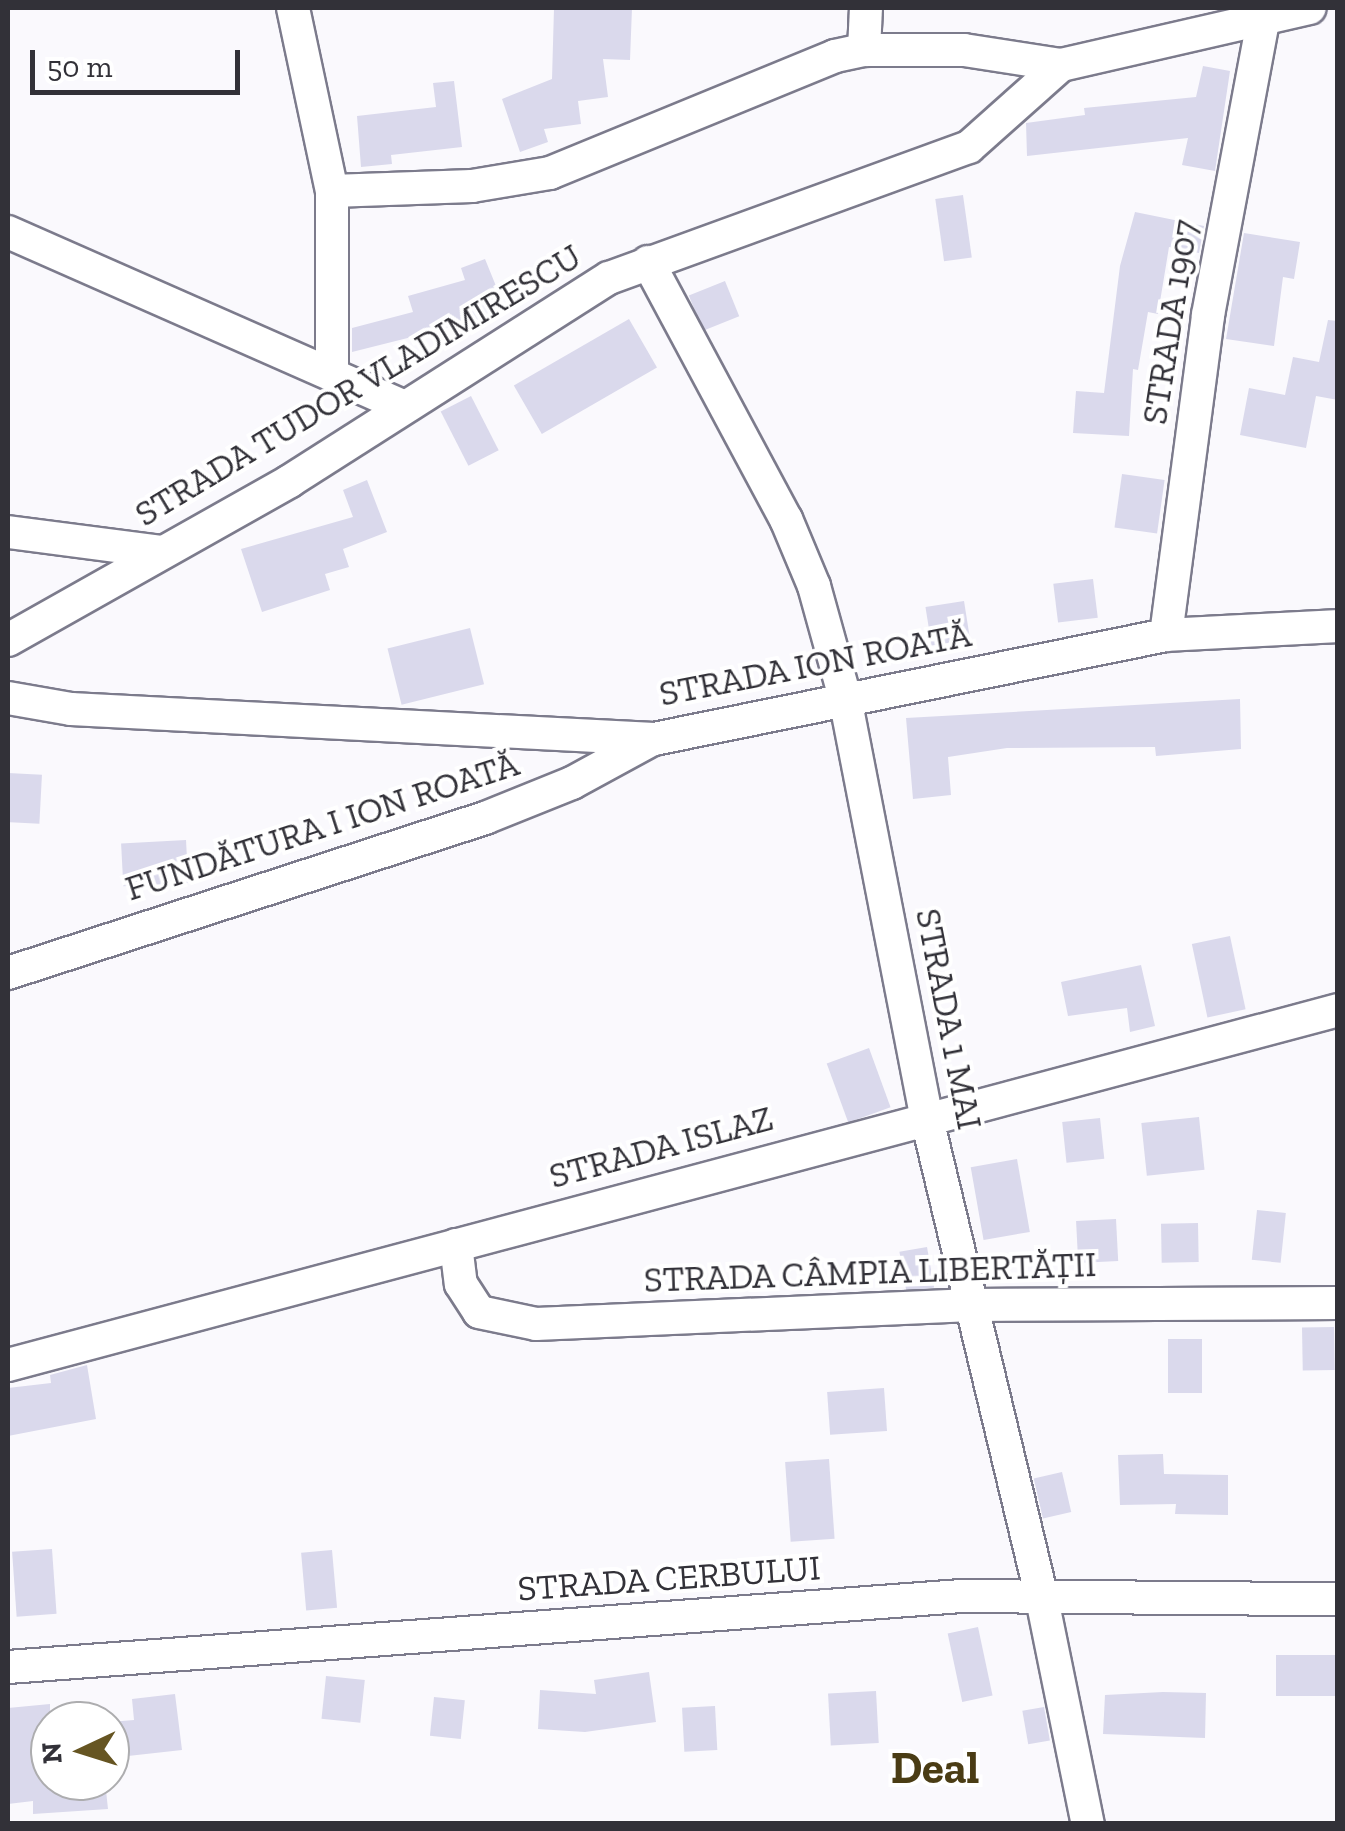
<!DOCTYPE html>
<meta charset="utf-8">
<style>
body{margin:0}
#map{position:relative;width:1345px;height:1831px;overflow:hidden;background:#faf9fd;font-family:"Zilla Slab",serif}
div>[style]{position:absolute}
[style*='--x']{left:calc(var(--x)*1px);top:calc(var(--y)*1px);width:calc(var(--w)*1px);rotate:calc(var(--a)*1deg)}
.building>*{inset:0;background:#dad9ec;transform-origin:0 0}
.roads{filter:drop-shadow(2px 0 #7c7b8c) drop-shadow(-2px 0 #7c7b8c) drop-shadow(0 2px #7c7b8c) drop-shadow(0 -2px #7c7b8c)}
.minor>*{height:32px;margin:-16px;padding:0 16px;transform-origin:16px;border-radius:16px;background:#fff}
span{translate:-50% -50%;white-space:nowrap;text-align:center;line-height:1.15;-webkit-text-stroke:8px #fff;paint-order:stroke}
.street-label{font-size:35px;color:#323138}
.district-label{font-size:45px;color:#4a3c14;font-weight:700}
.frame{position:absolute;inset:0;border:10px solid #323138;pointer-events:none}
.north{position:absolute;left:30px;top:1701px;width:100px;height:100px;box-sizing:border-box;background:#fff;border:2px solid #adadaf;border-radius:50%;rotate:266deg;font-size:28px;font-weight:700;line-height:40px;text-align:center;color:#323138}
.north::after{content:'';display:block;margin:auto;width:35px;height:45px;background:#652;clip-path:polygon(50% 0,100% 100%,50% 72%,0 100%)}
.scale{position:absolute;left:30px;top:50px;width:210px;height:45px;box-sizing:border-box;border:5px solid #323138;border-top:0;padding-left:12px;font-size:30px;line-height:35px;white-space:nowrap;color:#323138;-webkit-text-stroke:8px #fff;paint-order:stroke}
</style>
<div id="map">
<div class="building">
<i style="clip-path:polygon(554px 8px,632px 8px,630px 60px,603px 59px,608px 97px,578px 101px,581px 124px,544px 129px,548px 142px,520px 152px,502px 99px,552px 79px)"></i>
<i style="clip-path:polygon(1203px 66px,1230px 71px,1215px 171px,1182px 165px,1188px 138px,1027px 156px,1026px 123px,1085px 115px,1084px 108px,1196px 97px)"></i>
<i style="clip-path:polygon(454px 81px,462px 147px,391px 155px,392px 164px,361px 167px,357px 116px,436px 107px,433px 83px)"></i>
<i style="left:963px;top:195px;width:63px;height:28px;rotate:82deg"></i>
<i style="clip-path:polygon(1135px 212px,1204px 226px,1199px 253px,1169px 247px,1158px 314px,1148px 312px,1138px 370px,1133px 369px,1129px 436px,1073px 433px,1076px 391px,1104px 393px,1120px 266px)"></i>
<i style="clip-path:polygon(1244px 233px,1300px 242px,1294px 279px,1283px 277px,1274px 346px,1226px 339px)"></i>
<i style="clip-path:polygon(485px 259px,507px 313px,352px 352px,352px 328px,413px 312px,408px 296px,465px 280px,461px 268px)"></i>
<i style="left:725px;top:281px;width:38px;height:39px;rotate:68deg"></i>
<i style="left:629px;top:319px;width:56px;height:133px;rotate:60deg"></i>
<i style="clip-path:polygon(1328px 320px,1338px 321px,1338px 400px,1316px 396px,1306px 448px,1240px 435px,1249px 388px,1285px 395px,1293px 357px,1319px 362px)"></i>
<i style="left:471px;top:396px;width:61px;height:34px;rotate:63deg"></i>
<i style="left:1122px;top:474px;width:43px;height:54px;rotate:8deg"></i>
<i style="clip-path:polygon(367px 480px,387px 532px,343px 549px,349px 567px,325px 574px,330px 590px,262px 612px,241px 549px,353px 517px,343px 490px)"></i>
<i style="left:1093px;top:579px;width:39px;height:40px;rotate:83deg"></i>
<i style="left:964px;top:601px;width:39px;height:39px;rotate:81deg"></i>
<i style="left:470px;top:628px;width:58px;height:85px;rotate:76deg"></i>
<i style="clip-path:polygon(1240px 699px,1241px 749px,1156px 756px,1155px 747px,1007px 748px,948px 757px,951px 795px,913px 799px,906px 718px)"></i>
<i style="left:8px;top:773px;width:34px;height:49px;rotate:3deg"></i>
<i style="left:186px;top:840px;width:43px;height:65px;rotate:87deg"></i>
<i style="left:1230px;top:936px;width:75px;height:39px;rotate:78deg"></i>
<i style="clip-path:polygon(1141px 965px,1155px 1026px,1130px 1032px,1127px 1008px,1068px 1016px,1061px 982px)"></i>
<i style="left:869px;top:1048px;width:63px;height:45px;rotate:70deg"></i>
<i style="left:1199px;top:1117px;width:53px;height:58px;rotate:84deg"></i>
<i style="left:1100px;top:1118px;width:41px;height:38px;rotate:84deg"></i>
<i style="left:1017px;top:1159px;width:74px;height:47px;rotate:80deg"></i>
<i style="left:1257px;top:1210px;width:29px;height:50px;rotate:6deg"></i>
<i style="left:1116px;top:1219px;width:42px;height:40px;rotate:87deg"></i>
<i style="left:1198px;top:1223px;width:39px;height:37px;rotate:89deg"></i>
<i style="left:927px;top:1247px;width:41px;height:28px;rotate:80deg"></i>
<i style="left:1334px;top:1327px;width:43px;height:32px;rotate:89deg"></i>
<i style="left:1168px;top:1339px;width:34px;height:54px"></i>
<i style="clip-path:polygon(87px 1365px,96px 1419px,8px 1436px,8px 1388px,51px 1383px,50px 1375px)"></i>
<i style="left:884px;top:1388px;width:43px;height:57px;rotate:86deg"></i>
<i style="clip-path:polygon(1163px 1454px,1164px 1474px,1228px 1475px,1228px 1515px,1175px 1514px,1176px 1504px,1120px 1505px,1118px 1455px)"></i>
<i style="left:829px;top:1459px;width:80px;height:44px;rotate:86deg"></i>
<i style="left:1062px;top:1472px;width:41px;height:29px;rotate:77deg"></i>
<i style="left:52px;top:1549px;width:65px;height:40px;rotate:86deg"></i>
<i style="left:332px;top:1550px;width:58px;height:31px;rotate:85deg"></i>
<i style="left:978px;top:1627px;width:70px;height:31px;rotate:78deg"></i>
<i style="left:1338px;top:1655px;width:41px;height:62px;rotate:90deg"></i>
<i style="clip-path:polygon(649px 1672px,656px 1722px,585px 1732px,538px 1729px,540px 1690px,596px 1694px,594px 1680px)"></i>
<i style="left:326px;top:1676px;width:39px;height:43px;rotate:6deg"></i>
<i style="left:876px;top:1691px;width:52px;height:48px;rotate:87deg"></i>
<i style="clip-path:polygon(1163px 1692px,1206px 1693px,1205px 1738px,1103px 1734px,1105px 1695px)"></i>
<i style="clip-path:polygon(175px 1694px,182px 1750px,110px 1758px,110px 1722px,134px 1720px,132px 1699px)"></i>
<i style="left:434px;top:1697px;width:31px;height:39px;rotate:6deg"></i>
<i style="clip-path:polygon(50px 1704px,50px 1781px,105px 1781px,108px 1809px,33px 1814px,33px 1801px,8px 1804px,8px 1708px)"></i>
<i style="left:715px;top:1706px;width:44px;height:33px;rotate:87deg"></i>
<i style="left:1044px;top:1707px;width:34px;height:22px;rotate:80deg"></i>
</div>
<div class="roads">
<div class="minor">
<i style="--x:293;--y:8;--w:187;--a:78"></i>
<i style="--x:332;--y:191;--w:180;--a:90"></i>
<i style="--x:864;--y:50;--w:42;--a:-87.3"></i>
<i style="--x:332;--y:191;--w:140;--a:-2"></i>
<i style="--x:472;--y:186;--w:79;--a:-9.5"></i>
<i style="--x:550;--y:173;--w:308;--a:-22.3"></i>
<i style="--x:835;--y:56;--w:30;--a:-12"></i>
<i style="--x:864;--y:50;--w:100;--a:0"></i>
<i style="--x:964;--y:50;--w:98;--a:8.8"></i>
<i style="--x:8;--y:232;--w:431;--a:23.8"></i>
<i style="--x:648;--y:262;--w:292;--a:61.8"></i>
<i style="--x:786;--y:519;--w:73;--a:67.3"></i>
<i style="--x:814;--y:586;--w:116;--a:74.5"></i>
<i style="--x:845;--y:698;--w:425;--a:79"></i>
<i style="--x:926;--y:1115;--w:493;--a:76.5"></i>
<i style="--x:1041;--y:1594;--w:235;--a:78.5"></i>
<i style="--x:8;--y:532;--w:156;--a:7.4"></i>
<i style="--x:1166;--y:635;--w:323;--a:-82.5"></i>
<i style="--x:1208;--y:315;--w:298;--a:-79.4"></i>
<i style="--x:8;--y:640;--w:324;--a:-29.4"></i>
<i style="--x:290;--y:481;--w:378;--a:-32.5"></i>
<i style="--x:609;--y:278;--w:383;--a:-20"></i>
<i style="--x:969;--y:147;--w:123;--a:-41.7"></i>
<i style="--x:1061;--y:65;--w:255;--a:-12.9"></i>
<i style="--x:8;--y:698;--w:64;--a:9.9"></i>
<i style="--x:71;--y:709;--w:584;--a:2.95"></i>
<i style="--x:654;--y:739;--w:522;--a:-11.48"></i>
<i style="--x:1166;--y:635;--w:172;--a:-3"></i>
<i style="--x:8;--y:973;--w:502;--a:-18"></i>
<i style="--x:485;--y:818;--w:94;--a:-21.9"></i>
<i style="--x:572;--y:783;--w:90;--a:-28.6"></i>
<i style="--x:456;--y:1245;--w:39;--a:83"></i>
<i style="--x:461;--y:1284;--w:33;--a:57"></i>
<i style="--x:479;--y:1312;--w:58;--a:11.9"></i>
<i style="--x:536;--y:1324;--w:436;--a:-2.5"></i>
<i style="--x:972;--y:1305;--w:366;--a:-0.3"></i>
<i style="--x:8;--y:1365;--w:1377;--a:-14.94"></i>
<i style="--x:8;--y:1667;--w:957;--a:-4.26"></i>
<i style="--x:962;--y:1596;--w:376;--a:0.5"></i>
</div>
</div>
<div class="street-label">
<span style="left:1170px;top:322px;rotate:-81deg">STRADA 1907</span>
<span style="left:358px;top:385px;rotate:-31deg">STRADA TUDOR VLADIMIRESCU</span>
<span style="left:815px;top:664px;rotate:-11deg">STRADA ION ROATĂ</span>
<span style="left:322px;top:826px;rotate:-18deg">FUNDĂTURA I ION ROATĂ</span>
<span style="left:949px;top:1019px;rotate:79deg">STRADA 1 MAI</span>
<span style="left:661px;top:1147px;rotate:-15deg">STRADA ISLAZ</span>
<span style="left:870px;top:1272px;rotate:-2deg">STRADA CÂMPIA LIBERTĂȚII</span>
<span style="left:669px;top:1578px;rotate:-4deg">STRADA CERBULUI</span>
</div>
<div class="district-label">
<span style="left:935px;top:1769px">Deal</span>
</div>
<div class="frame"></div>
<div class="north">N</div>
<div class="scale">50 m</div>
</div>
